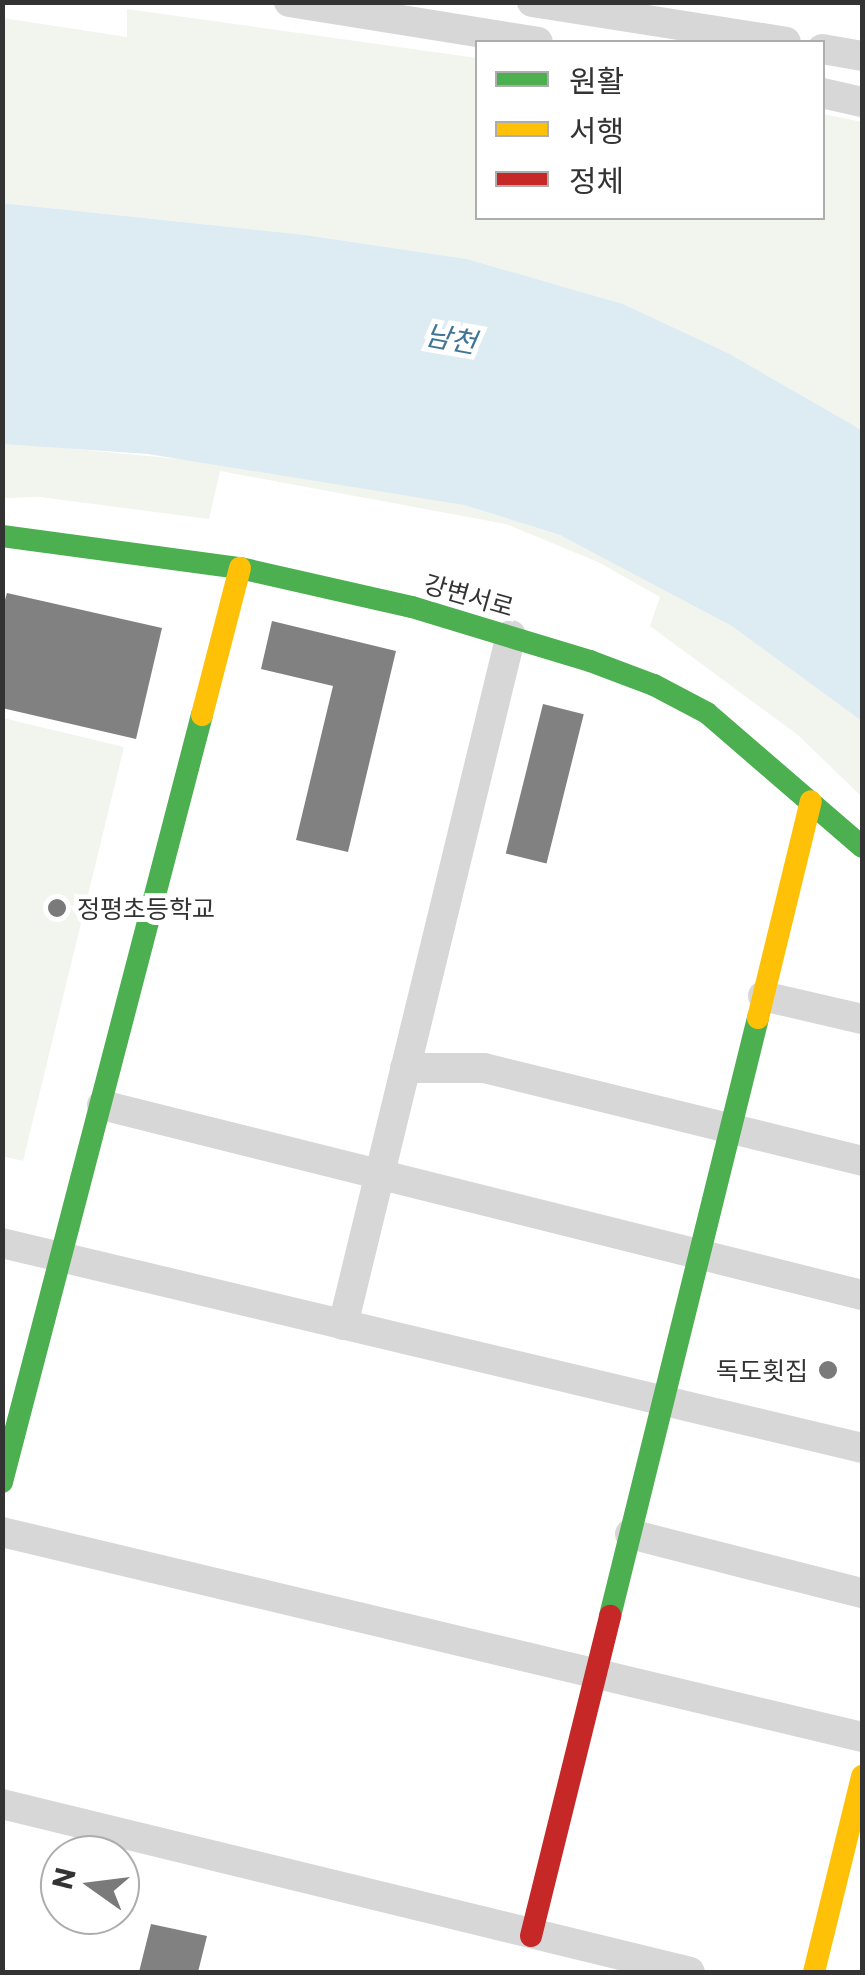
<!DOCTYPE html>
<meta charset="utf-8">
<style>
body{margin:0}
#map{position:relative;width:865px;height:1975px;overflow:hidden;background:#fff;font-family:Commissioner,"Noto Sans KR",sans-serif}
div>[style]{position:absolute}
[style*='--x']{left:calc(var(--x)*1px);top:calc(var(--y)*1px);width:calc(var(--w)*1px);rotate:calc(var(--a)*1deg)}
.green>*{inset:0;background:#f1f5ed}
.water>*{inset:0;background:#ddebf3}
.building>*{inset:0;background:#818181;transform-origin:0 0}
.street>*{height:30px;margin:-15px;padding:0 15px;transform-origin:15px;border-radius:15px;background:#d7d7d7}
.fast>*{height:22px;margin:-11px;padding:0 11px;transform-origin:11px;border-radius:11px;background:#4caf50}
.slow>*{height:22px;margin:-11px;padding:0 11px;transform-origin:11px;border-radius:11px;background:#ffc107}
.jam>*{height:22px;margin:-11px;padding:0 11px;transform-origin:11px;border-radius:11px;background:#c62828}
.dots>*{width:28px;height:28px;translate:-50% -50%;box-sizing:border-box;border:5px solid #fff;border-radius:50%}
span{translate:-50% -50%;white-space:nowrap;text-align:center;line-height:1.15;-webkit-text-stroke:10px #fff;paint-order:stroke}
.street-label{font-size:25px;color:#333}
.poi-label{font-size:25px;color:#333}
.left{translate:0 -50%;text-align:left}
.right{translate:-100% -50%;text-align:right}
.water-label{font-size:28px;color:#3f7597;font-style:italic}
.frame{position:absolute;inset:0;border:5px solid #333;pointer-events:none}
.legend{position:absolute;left:475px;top:40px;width:350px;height:180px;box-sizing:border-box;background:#fff;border:2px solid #adadad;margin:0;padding:12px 18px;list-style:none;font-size:30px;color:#333}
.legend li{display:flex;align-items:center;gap:20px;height:50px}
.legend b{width:50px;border:2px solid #adadad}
.north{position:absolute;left:40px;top:1835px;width:100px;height:100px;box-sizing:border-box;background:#fff;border:2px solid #adadad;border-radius:50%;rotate:284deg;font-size:28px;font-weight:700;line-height:40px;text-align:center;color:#333}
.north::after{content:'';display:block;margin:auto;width:35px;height:45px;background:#7a7a7a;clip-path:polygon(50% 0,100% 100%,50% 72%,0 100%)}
</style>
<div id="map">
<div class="green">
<i style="clip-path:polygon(127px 9px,477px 58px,478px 218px,822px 218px,823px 114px,862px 122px,862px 431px,728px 353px,623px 304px,467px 259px,305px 235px,3px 203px,3px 18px,127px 37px)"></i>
<i style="clip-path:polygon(2px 442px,189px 460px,451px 501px,566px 537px,709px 609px,862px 716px,862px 797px,798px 735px,650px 626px,660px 597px,598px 562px,506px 524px,220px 471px,209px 519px,40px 497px,3px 498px)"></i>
<i style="clip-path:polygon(3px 718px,124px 747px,23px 1161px,2px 1156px)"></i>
</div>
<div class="water">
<i style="clip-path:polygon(2px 203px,305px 235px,467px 259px,623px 304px,728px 353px,851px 424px,862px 431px,862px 721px,732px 626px,560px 535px,464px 505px,148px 454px,3px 444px)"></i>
</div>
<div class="building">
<i style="clip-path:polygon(7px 593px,162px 628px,136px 739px,2px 708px,2px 610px)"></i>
<i style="clip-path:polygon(272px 621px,396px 651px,348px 852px,296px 840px,333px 686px,261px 669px)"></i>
<i style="left:543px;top:704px;width:42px;height:154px;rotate:14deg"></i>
<i style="clip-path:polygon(151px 1924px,207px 1936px,198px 1972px,139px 1972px)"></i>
</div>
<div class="street">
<i style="--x:289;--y:2;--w:252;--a:9.1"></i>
<i style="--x:532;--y:2;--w:257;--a:8.9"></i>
<i style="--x:822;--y:49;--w:41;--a:9.9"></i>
<i style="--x:822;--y:93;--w:41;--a:12.7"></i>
<i style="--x:763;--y:996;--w:102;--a:13.1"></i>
<i style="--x:405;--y:1068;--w:79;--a:0"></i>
<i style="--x:484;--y:1068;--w:389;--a:13.8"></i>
<i style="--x:102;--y:1105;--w:783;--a:14.04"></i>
<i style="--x:2;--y:1243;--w:884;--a:13.41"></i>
<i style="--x:343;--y:1325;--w:710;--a:-76.32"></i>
<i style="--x:2;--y:1532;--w:884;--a:13.41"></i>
<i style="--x:630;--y:1534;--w:239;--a:14.3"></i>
<i style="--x:2;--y:1804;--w:708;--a:13.72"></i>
</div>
<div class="fast">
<i style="--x:2;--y:536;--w:240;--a:7.7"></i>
<i style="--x:240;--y:568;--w:176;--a:12.8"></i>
<i style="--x:412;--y:607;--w:186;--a:16.9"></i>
<i style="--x:590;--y:661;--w:68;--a:20.6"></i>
<i style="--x:654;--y:685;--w:60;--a:27.8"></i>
<i style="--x:707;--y:713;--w:205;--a:40.8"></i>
<i style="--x:2;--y:1482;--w:793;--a:-75.39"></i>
<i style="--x:610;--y:1616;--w:616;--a:-76.1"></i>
</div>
<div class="slow">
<i style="--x:202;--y:715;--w:152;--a:-75.5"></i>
<i style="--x:758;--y:1018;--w:223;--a:-76.3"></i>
<i style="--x:814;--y:1972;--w:202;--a:-76.2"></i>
</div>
<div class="jam">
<i style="--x:531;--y:1936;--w:330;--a:-76.1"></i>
</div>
<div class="dots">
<i style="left:57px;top:908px;background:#7a7a7a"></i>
<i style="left:828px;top:1370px;background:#7a7a7a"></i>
</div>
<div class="street-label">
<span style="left:469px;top:595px;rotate:16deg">강변서로</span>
</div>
<div class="poi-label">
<span class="left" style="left:77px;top:908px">정평초등학교</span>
<span class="right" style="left:808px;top:1370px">독도횟집</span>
</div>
<div class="water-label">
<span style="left:451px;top:338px;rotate:10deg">남천</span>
</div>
<div class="frame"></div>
<ul class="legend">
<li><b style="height:12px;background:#4caf50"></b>원활</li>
<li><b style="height:12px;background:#ffc107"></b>서행</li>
<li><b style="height:12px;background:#c62828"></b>정체</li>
</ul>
<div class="north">N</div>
</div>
